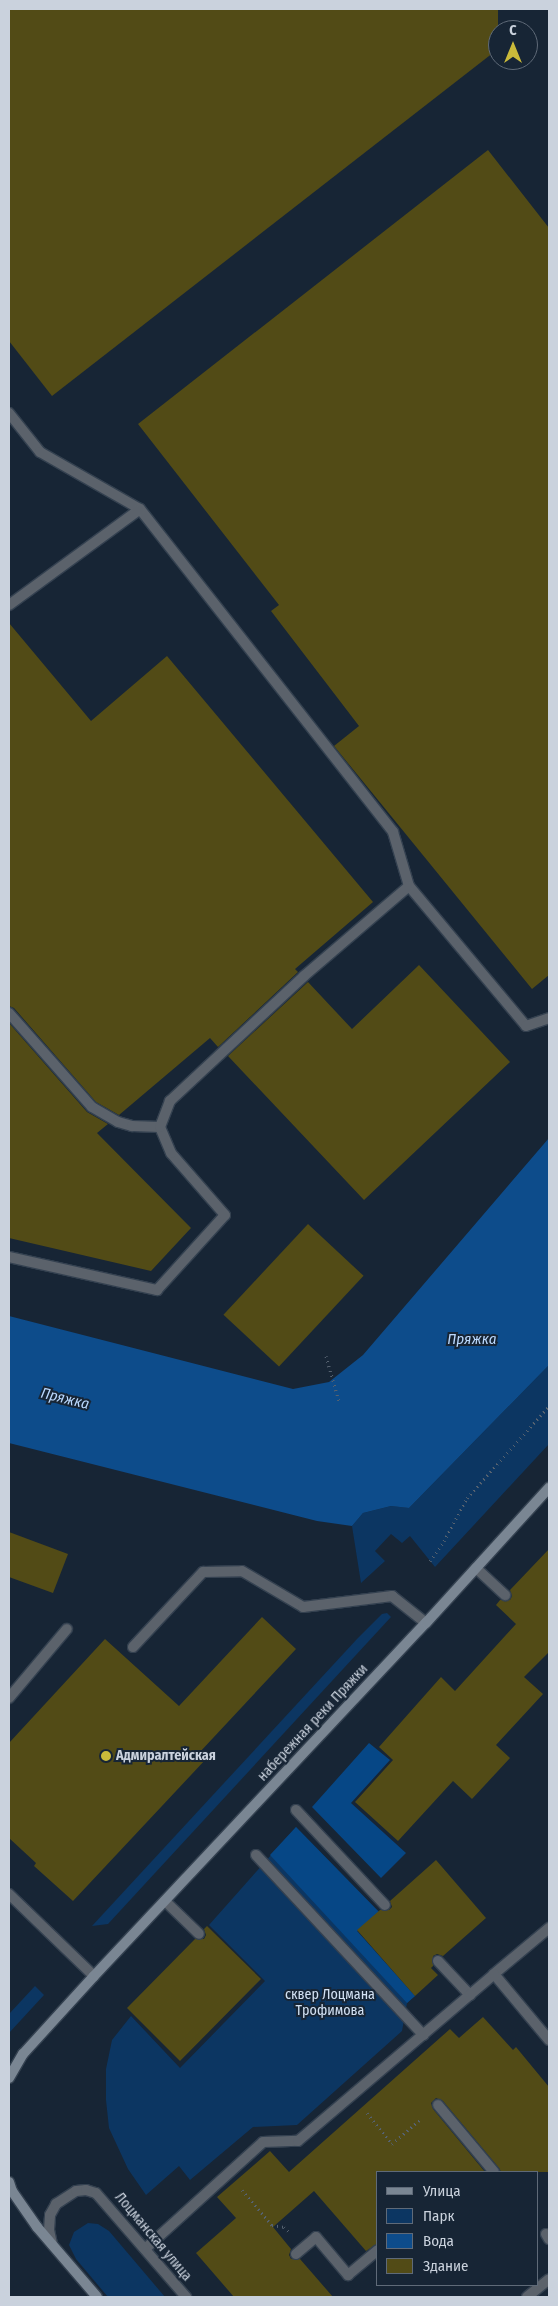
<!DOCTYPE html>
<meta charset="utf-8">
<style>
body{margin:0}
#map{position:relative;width:558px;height:2306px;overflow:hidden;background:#172535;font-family:"Fira Sans Condensed",sans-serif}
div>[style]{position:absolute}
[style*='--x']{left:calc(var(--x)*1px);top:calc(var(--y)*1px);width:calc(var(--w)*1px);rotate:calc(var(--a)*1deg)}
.green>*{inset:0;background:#0c3662}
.forest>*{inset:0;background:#064786}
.water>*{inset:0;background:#0d4c8b}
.building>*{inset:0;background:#524b16;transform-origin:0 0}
.path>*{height:3px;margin-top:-1.5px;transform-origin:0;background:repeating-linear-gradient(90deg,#566270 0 1px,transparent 0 5px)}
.roads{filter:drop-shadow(1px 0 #344150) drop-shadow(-1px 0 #344150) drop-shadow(0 1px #344150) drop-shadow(0 -1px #344150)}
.lane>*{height:10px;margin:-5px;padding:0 5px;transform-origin:5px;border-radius:5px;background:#5b626b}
.street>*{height:10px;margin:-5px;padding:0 5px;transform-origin:5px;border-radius:5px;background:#5b626b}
.secondary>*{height:10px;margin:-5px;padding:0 5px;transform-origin:5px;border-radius:5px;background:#7a8693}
.dots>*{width:14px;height:14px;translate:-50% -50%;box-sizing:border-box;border:2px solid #172535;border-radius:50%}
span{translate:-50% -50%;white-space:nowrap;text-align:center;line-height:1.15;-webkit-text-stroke:4px #172535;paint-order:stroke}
.street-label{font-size:14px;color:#cad2dd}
.poi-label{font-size:14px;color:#cad2dd;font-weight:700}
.left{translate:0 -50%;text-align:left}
.park-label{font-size:14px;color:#d3e2f4}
.water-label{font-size:15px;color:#bad8fd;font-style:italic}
.frame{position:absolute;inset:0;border:10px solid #cad2dd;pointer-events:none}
.legend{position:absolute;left:376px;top:2171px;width:162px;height:115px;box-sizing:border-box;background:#172535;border:1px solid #5f6a78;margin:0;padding:6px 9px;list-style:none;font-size:15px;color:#cad2dd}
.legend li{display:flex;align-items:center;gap:10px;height:25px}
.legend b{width:25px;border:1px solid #5f6a78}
.north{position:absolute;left:488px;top:20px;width:50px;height:50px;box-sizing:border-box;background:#172535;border:1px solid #5f6a78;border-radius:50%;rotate:0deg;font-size:14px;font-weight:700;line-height:20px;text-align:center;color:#cad2dd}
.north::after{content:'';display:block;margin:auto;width:18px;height:22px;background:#caba3a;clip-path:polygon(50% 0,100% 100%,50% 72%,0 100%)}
</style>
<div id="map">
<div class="green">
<i style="clip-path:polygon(549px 1365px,549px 1444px,435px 1567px,410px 1536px,402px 1543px,391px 1534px,375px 1551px,385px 1561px,361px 1583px,352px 1526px,363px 1513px,391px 1506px,409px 1508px)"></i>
<i style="clip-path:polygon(387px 1613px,391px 1617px,108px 1924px,92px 1926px,357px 1639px,382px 1614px)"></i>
<i style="clip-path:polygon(296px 1827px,379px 1912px,357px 1931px,415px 1996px,407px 2003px,402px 2031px,297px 2125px,253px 2127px,190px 2180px,179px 2166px,146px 2195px,128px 2169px,109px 2128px,106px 2100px,106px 2069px,112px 2040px,131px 2016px,180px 2068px,265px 1981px,209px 1925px)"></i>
<i style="clip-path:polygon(35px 1986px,44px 1995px,9px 2033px,9px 2014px)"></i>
<i style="clip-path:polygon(88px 2223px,98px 2224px,109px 2231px,165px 2297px,108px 2297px,76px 2259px,69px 2245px,74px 2232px)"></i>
</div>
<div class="forest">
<i style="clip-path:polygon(369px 1743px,390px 1760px,351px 1803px,406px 1853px,381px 1878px,312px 1807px)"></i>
<i style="clip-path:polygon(296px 1827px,379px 1912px,357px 1931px,415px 1996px,407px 2003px,270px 1855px)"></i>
</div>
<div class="water">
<i style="clip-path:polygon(549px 1138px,549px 1365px,409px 1508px,391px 1506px,363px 1513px,352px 1526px,317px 1521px,9px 1443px,9px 1316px,293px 1389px,329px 1382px,363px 1355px)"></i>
</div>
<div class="building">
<i style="clip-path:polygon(9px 9px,498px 9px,498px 49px,52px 396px,9px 341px)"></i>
<i style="clip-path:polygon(488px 150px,549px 228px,549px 975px,532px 989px,334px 746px,359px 726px,271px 611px,279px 605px,138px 424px)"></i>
<i style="clip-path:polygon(9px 623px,91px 721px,167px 656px,373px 902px,295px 969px,298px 972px,218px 1047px,210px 1038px,119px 1115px,96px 1102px,14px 1008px,9px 1006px)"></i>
<i style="clip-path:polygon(419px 965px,510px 1062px,364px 1200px,228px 1056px,308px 982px,352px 1029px)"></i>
<i style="clip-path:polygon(9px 1023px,87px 1112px,108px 1124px,97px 1133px,191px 1228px,151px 1271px,9px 1238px)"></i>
<i style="left:308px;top:1224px;width:76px;height:124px;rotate:43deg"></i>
<i style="clip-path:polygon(9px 1532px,68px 1554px,53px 1593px,9px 1577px)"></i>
<i style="clip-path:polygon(549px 1549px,549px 1652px,524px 1677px,543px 1694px,496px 1745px,510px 1758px,472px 1799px,453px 1781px,398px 1841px,355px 1802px,393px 1760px,379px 1747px,441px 1677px,455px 1691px,516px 1624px,496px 1605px,500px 1600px,510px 1600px,512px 1596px,510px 1590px)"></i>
<i style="clip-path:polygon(262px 1617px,296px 1649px,199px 1753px,206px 1759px,73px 1901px,34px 1866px,36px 1863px,9px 1838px,9px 1743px,105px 1639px,179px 1706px)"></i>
<i style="clip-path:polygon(436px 1860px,486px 1918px,443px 1956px,437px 1954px,433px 1956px,433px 1966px,431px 1968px,438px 1975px,415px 1996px,357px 1930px,380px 1910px,389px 1910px,392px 1907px,390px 1901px)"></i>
<i style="clip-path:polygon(207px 1926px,261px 1979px,180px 2061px,127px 2008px,195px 1939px,204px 1939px,206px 1935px,204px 1929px)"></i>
<i style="clip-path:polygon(483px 2017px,513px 2050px,516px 2047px,549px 2087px,549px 2172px,501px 2172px,499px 2168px,443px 2101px,436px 2098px,431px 2103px,433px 2109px,485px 2172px,377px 2172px,377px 2244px,366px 2251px,314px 2191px,273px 2227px,291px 2249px,289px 2255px,291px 2259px,300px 2259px,333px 2297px,234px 2297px,196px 2253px,236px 2218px,217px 2197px,270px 2151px,289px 2172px,450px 2029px,459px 2038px)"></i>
</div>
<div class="path">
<i style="--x:326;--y:1356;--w:47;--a:73.9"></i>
<i style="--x:430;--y:1561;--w:24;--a:-55"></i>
<i style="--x:444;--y:1541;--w:49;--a:-61.9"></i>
<i style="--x:467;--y:1498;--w:123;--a:-48.3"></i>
<i style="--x:367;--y:2113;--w:40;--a:51"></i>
<i style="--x:392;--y:2144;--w:37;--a:-41"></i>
<i style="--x:242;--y:2190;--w:46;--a:49.4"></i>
<i style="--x:272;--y:2225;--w:12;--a:9"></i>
<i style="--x:284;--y:2227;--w:6;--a:45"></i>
</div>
<div class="roads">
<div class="lane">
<i style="--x:9;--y:413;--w:50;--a:51.5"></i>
<i style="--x:40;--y:452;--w:115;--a:29.7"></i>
<i style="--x:140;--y:509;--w:410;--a:51.9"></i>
<i style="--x:393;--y:832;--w:56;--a:73.5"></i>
<i style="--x:409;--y:886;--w:182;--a:50.1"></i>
<i style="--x:526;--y:1026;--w:24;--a:-19"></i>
<i style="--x:9;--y:605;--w:162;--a:-36.2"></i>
<i style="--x:9;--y:1013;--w:125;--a:48.6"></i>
<i style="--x:92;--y:1107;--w:30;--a:30"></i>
<i style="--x:118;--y:1122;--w:15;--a:16"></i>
<i style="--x:132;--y:1126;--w:28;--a:2"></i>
<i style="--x:9;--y:1257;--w:152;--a:12.6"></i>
<i style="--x:157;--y:1290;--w:101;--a:-47.8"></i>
<i style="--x:225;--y:1215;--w:82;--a:-131.1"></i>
<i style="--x:171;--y:1153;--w:28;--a:-113"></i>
<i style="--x:160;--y:1127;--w:28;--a:-69"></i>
<i style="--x:170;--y:1101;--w:183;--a:-43"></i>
<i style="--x:304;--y:976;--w:138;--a:-40.6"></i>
<i style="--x:476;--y:1568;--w:40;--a:43"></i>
<i style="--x:133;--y:1647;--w:103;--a:-47"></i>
<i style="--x:203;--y:1572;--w:39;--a:-1"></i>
<i style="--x:242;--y:1571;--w:71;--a:30.5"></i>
<i style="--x:303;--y:1607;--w:90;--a:-7"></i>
<i style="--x:392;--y:1596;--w:43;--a:38.5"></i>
<i style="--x:9;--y:1698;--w:90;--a:-50"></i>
<i style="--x:296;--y:1810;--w:130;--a:46.9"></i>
<i style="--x:256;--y:1855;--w:246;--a:47.1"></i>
<i style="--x:9;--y:1894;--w:118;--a:44"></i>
<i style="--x:165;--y:1901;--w:47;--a:44.1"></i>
<i style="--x:438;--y:1961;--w:47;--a:46.7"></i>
<i style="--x:494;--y:1974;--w:72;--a:-39.9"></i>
<i style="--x:438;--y:2105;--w:87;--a:50.1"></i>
<i style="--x:546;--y:2234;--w:6;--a:59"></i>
<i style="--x:145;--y:2249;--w:159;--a:-42.2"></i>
<i style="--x:263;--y:2142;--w:35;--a:-2"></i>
<i style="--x:298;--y:2141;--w:257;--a:-40.4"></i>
<i style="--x:494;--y:1974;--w:86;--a:50.2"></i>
<i style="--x:296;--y:2254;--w:26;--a:-40"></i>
<i style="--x:316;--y:2237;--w:50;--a:49.9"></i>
<i style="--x:348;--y:2275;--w:38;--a:-40"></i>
</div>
<div class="street">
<i style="--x:52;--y:2244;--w:14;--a:-102"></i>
<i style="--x:49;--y:2230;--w:15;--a:-86"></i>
<i style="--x:50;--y:2215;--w:13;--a:-61"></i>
<i style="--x:56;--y:2204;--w:24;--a:-33"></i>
<i style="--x:76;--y:2191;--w:10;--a:-6"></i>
<i style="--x:86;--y:2190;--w:10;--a:17"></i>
<i style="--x:96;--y:2193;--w:138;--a:49.1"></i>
<i style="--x:527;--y:2297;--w:28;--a:-39"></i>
</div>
<div class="secondary">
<i style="--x:9;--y:2078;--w:28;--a:-60"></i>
<i style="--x:23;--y:2054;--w:105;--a:-47.7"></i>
<i style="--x:94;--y:1976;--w:485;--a:-46.8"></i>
<i style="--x:426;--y:1623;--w:183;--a:-47.7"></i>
<i style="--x:9;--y:2182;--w:9;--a:72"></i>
<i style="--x:12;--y:2191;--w:44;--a:55.2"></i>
<i style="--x:37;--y:2227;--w:92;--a:49.4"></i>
</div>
</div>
<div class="dots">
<i style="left:106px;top:1756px;background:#caba3a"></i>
</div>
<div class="street-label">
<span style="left:313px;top:1723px;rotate:-47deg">набережная реки Пряжки</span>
<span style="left:153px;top:2237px;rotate:50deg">Лоцманская улица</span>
</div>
<div class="poi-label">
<span class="left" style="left:116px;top:1756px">Адмиралтейская</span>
</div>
<div class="park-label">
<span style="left:330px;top:2003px">сквер Лоцмана<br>Трофимова</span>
</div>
<div class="water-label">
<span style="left:472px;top:1340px">Пряжка</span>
<span style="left:65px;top:1399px;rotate:14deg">Пряжка</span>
</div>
<div class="frame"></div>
<ul class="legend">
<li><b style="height:6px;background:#7a8693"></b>Улица</li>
<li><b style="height:14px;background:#0c3662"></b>Парк</li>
<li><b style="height:14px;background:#0d4c8b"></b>Вода</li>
<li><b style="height:14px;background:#524b16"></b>Здание</li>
</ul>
<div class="north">С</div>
</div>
